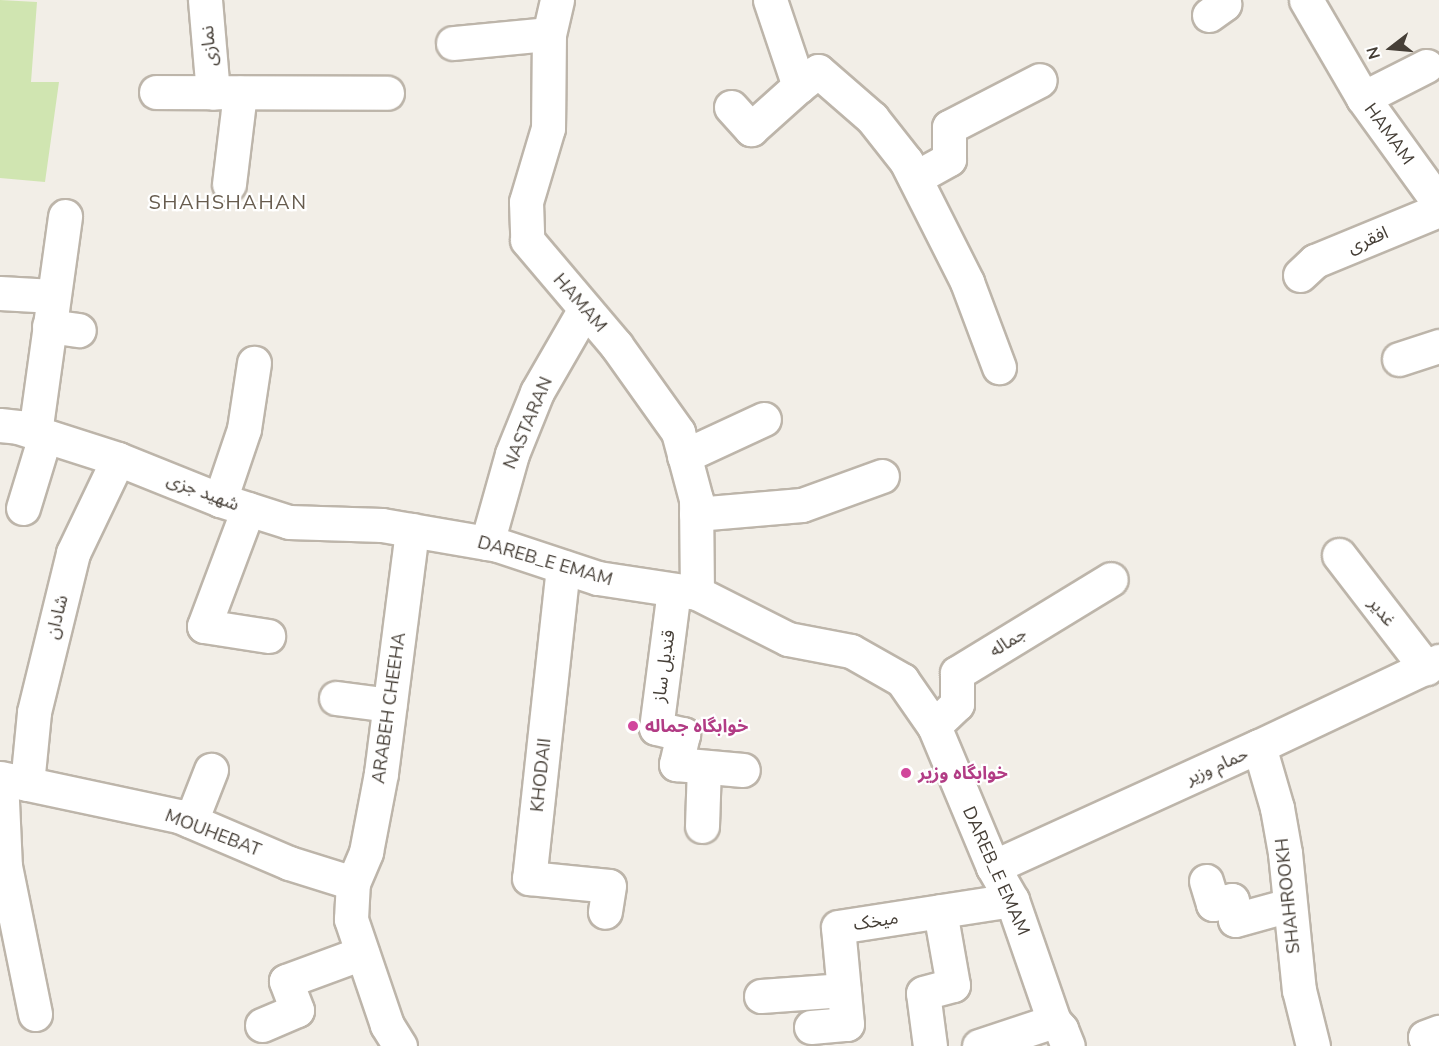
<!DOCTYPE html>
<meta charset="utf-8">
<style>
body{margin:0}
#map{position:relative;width:1439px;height:1046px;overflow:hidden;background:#f2eee7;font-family:"Nunito Sans","Noto Sans Arabic",sans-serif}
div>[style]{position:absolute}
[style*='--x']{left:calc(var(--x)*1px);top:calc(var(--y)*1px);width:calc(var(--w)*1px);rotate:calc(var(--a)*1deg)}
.green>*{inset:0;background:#d0e5b1}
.roads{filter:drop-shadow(2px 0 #bdb5aa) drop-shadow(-2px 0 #bdb5aa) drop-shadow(0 2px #bdb5aa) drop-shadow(0 -2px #bdb5aa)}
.minor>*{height:33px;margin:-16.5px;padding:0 16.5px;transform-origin:16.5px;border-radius:16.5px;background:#fff}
.dots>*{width:16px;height:16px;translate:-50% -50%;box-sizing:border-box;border:3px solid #fff;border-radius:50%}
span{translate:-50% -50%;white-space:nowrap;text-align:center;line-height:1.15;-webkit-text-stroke:4.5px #fff;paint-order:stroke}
.street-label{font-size:18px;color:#453e36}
.hotel-label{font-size:18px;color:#b23c85;font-weight:700}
.left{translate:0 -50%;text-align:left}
.neighbourhood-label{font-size:20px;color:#675c4e;letter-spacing:1.5px}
.north{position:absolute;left:1361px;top:18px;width:60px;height:60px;-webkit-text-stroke:4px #fff;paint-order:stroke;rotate:254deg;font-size:16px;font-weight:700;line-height:24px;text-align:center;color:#453e36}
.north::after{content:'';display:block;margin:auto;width:21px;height:27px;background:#453e36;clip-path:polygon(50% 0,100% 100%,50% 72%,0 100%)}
</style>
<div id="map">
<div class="green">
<i style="clip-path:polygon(0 0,37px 2px,31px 82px,59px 82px,45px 182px,0 178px)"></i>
</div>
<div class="roads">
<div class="minor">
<i style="--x:205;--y:0;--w:93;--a:85.1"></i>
<i style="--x:557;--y:0;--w:35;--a:103"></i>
<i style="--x:549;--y:34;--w:94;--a:90.6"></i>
<i style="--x:548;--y:128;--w:77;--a:106.6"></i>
<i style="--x:526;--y:202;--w:38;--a:88"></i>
<i style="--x:527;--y:240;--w:138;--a:49.7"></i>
<i style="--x:616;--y:345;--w:107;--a:54.5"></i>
<i style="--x:678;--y:432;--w:69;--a:75"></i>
<i style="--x:696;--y:499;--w:94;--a:89.4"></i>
<i style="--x:770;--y:0;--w:91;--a:71.4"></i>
<i style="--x:799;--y:86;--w:24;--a:-38"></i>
<i style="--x:818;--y:71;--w:72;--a:41"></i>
<i style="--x:872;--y:118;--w:55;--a:51.7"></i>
<i style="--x:906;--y:161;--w:136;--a:63.2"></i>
<i style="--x:967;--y:282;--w:91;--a:69.4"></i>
<i style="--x:1306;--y:0;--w:113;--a:59.8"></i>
<i style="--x:1363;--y:98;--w:130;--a:54.1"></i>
<i style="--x:1209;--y:15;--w:19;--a:-36"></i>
<i style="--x:1224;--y:4;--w:4;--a:-117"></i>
<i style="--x:453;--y:43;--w:96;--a:-5.4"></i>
<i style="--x:156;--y:92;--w:231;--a:0.2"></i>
<i style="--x:1363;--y:98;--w:71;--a:-26.9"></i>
<i style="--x:731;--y:107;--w:30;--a:48"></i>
<i style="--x:751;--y:129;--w:64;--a:-41.9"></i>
<i style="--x:915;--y:178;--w:39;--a:-29"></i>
<i style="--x:949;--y:159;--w:32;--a:-90"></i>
<i style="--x:949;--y:127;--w:102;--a:-27.3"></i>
<i style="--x:229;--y:184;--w:92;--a:-83.1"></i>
<i style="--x:1300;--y:275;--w:21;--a:-43"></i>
<i style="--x:1315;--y:261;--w:134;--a:-22.4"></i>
<i style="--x:0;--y:293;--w:53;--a:3.2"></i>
<i style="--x:49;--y:326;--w:30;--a:8"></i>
<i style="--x:1399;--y:359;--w:42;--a:-18"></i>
<i style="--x:0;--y:425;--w:18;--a:6"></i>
<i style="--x:18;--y:427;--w:105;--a:17.7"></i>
<i style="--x:118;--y:459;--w:110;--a:21.9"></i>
<i style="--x:220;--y:500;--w:72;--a:17.7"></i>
<i style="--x:289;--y:522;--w:93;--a:1.8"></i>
<i style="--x:382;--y:525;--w:118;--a:9.8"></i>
<i style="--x:498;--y:545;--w:105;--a:18.3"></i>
<i style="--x:598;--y:578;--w:100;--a:8.6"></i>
<i style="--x:697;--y:593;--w:102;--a:26.8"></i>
<i style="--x:788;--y:639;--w:64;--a:10.8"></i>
<i style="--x:851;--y:651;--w:59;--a:29.6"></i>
<i style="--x:902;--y:680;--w:56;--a:55.2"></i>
<i style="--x:934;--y:726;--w:153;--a:67.3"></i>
<i style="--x:993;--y:867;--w:38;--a:60"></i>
<i style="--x:1012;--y:900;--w:128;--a:70.9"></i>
<i style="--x:1054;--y:1021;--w:11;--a:49"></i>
<i style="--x:1061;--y:1029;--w:18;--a:68"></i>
<i style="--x:35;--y:433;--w:219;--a:-82.1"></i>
<i style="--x:684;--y:456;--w:88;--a:-24.8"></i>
<i style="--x:220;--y:500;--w:75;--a:-71.3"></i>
<i style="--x:244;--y:429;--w:67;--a:-81.4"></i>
<i style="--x:23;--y:508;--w:75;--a:-73"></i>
<i style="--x:248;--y:509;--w:125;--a:110.6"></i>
<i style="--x:204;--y:626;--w:65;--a:8.9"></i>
<i style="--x:696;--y:514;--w:106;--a:-4.9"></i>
<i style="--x:802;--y:505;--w:85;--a:-19.9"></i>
<i style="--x:487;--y:543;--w:92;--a:-74.3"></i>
<i style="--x:512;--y:454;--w:67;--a:-68"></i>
<i style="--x:537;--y:392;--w:96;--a:-60"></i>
<i style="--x:1339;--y:555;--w:143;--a:52.4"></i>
<i style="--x:563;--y:567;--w:313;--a:96.2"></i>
<i style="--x:529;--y:878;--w:80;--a:5.7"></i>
<i style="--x:609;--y:886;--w:26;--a:99"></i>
<i style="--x:674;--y:590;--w:139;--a:97.4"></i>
<i style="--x:656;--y:728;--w:28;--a:13"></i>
<i style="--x:683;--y:734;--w:31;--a:103"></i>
<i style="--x:676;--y:764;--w:67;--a:5.1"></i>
<i style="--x:336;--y:698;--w:54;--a:7.4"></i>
<i style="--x:934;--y:726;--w:32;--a:-44"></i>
<i style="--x:957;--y:704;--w:31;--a:-90"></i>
<i style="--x:957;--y:673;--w:180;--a:-31.4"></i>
<i style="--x:1259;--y:746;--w:65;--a:73.8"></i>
<i style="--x:1277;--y:808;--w:46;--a:79.9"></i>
<i style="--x:1285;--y:853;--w:138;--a:84.2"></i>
<i style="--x:1299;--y:990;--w:58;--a:76"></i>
<i style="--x:0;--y:778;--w:183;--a:12"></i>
<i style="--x:179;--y:816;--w:120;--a:23.1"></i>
<i style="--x:289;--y:863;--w:67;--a:17.4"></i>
<i style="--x:1;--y:779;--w:87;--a:87.4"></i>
<i style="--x:5;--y:866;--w:151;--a:78.5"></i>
<i style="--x:27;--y:784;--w:72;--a:-84.4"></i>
<i style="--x:34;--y:712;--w:164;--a:-76.2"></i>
<i style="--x:73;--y:553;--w:104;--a:-64.4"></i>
<i style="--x:191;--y:821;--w:55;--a:-68.6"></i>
<i style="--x:702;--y:826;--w:59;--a:-88.1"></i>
<i style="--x:993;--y:867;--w:292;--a:-24.5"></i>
<i style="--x:1259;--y:746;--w:199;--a:-25.3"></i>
<i style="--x:1206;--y:881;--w:24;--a:73"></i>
<i style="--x:1213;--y:904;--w:19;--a:-12"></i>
<i style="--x:1232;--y:900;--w:20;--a:81"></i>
<i style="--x:1235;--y:920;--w:56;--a:-15.5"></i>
<i style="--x:761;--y:996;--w:83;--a:-4.1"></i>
<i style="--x:262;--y:1025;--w:38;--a:-23"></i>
<i style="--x:297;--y:1010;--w:31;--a:-111"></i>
<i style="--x:286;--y:981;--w:81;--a:-20.2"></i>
<i style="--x:811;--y:1027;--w:36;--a:-5"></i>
<i style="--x:847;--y:1024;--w:97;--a:-95.3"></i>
<i style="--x:838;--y:927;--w:176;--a:-8.8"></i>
<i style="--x:400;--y:1046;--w:25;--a:-122"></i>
<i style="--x:387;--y:1025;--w:112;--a:-108.8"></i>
<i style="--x:351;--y:919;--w:36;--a:-87"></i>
<i style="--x:353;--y:883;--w:34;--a:-67"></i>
<i style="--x:366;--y:852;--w:80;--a:-79.2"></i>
<i style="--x:381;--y:773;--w:245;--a:-82.7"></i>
<i style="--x:930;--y:1046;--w:53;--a:-97.5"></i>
<i style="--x:923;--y:993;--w:31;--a:-15"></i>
<i style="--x:953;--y:985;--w:75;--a:-100"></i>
<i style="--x:979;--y:1046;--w:79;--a:-18.4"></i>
<i style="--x:1428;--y:1046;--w:9;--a:-108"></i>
<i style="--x:1425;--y:1037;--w:15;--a:-20"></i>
</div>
</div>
<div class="dots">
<i style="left:633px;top:726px;background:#d1479c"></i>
<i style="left:906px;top:773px;background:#d1479c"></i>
</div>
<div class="street-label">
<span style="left:209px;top:46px;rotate:-95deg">نمازی</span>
<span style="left:1389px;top:134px;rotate:54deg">HAMAM</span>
<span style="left:1368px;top:240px;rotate:-23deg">افقری</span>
<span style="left:580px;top:303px;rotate:49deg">HAMAM</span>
<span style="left:528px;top:423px;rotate:-67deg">NASTARAN</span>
<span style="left:203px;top:492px;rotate:21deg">شهید جزی</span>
<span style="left:545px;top:561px;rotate:16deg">DAREB_E EMAM</span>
<span style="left:1382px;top:612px;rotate:52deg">غدیر</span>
<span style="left:57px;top:617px;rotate:-76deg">شادان</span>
<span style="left:1008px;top:642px;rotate:-32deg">جماله</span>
<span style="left:664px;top:666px;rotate:-82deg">قندیل ساز</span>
<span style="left:389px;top:708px;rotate:-82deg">ARABEH CHEEHA</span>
<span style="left:1217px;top:766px;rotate:-24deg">حمام وزیر</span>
<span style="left:541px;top:775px;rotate:-84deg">KHODAII</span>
<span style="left:213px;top:833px;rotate:21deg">MOUHEBAT</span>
<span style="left:996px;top:871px;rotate:66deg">DAREB_E EMAM</span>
<span style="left:1288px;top:896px;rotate:-96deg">SHAHROOKH</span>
<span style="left:876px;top:921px;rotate:-9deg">میخک</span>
</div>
<div class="hotel-label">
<span class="left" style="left:645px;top:726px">خوابگاه جماله</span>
<span class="left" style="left:918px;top:773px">خوابگاه وزیر</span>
</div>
<div class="neighbourhood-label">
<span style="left:228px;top:202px">SHAHSHAHAN</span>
</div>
<div class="north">N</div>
</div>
